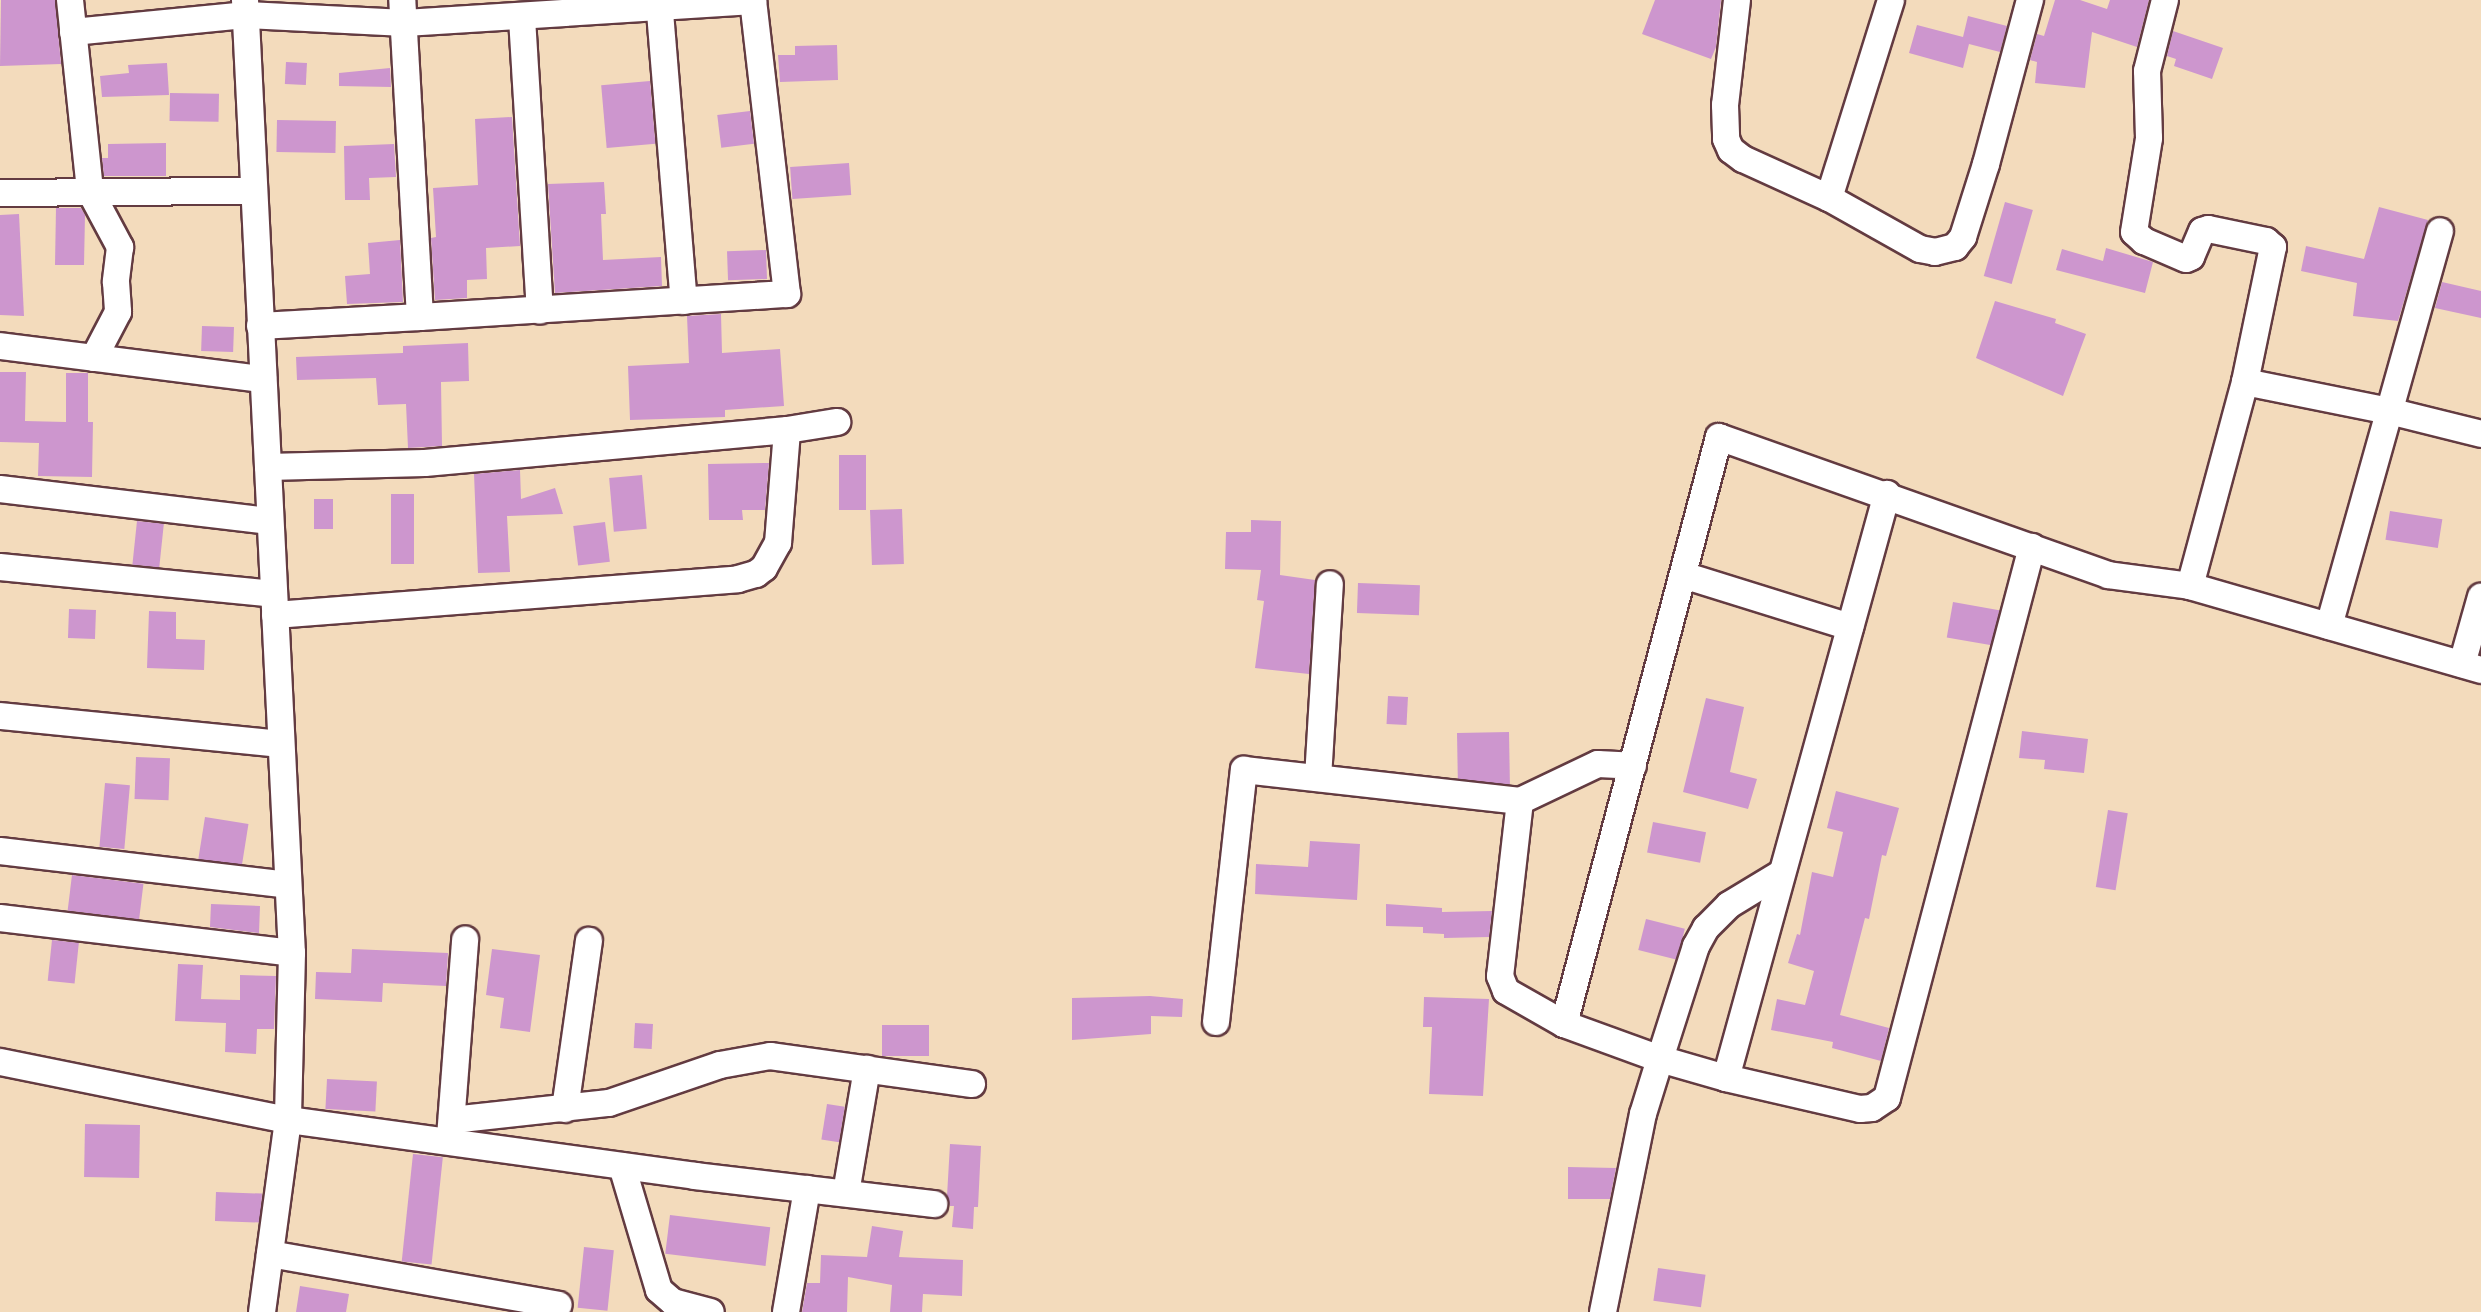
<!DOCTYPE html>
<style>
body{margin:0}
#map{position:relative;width:2481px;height:1312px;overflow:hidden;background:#f3dbbc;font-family:Pangolin,sans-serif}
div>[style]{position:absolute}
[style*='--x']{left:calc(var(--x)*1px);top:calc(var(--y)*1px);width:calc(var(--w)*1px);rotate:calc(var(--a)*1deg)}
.building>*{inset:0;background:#cd96ce;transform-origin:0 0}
.roads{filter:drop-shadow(2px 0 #633b41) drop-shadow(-2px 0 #633b41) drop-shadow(0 2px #633b41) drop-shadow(0 -2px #633b41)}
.minor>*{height:26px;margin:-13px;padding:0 13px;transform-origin:13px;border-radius:13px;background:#fff}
span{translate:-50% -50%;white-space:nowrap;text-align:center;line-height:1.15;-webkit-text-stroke:6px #f6f6f2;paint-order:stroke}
</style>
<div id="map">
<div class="building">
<i style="clip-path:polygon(1px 0,55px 0,61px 64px,0 66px)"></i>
<i style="clip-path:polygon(1655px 0,1721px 0,1716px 47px,1711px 59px,1642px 34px)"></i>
<i style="clip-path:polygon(2055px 0,2080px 0,2107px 9px,2110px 0,2149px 0,2137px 47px,2092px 32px,2085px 88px,2035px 83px,2037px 62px,2030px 60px,2037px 34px,2044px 36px)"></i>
<i style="clip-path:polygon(1968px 16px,2007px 26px,2000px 52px,1969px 44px,1963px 68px,1909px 53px,1917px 25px,1963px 37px)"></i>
<i style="clip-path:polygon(2173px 31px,2223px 48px,2212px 79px,2174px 66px,2176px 59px,2167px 56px)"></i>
<i style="clip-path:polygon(837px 45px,838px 80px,780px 82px,778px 55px,795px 55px,795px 46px)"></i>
<i style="left:286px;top:62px;width:21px;height:22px;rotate:3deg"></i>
<i style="clip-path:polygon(167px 63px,169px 95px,102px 97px,100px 76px,129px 73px,128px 65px)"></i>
<i style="clip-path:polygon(390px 68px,391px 87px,339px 86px,339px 73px)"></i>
<i style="left:650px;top:81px;width:63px;height:49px;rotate:85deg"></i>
<i style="left:170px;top:93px;width:49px;height:28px;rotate:1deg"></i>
<i style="left:750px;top:111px;width:33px;height:33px;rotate:83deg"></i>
<i style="clip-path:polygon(512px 117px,520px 246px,486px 248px,487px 279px,467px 280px,467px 298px,435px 300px,431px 238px,436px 237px,433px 188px,478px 185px,475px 119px)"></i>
<i style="left:277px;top:120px;width:59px;height:32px;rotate:1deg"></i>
<i style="clip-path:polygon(166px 143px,166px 176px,104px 176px,102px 158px,108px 158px,108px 144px)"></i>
<i style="clip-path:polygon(394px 144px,396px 177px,369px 178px,370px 200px,345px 200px,344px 146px)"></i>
<i style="left:849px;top:163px;width:32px;height:59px;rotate:86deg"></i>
<i style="clip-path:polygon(604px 182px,606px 214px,601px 214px,603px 260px,661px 257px,662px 286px,555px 293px,548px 184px)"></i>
<i style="left:2005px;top:202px;width:29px;height:77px;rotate:16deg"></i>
<i style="clip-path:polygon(2379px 207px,2428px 220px,2398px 321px,2353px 316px,2357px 283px,2301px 271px,2306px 246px,2364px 259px)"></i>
<i style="clip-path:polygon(56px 208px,81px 208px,85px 215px,84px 265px,55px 265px)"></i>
<i style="clip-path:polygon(19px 214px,24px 316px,0 315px,0 215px)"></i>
<i style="clip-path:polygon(400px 240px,403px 302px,347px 304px,345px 276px,370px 274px,368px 243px)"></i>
<i style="clip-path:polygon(2106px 248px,2153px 262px,2145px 293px,2056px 270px,2062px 249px,2103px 261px)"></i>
<i style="left:766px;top:250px;width:29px;height:39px;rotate:88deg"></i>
<i style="clip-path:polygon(2442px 282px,2481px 291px,2481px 318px,2435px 308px)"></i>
<i style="clip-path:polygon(1995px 301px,2056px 319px,2055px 323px,2086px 334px,2063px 396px,1976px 358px)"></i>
<i style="clip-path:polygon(721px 314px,722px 353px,780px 349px,784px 406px,725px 410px,725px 417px,630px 420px,628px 366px,689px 363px,687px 316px)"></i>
<i style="left:202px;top:326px;width:32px;height:25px;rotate:2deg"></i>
<i style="clip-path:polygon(468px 343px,469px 381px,441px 382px,442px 446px,408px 448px,406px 404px,378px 405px,376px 378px,297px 380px,296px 357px,403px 353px,403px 346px)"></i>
<i style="clip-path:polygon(0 372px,26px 372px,25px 421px,66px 422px,66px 373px,88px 373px,88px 422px,93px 422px,92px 477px,38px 476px,39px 443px,0 442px)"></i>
<i style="left:839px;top:455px;width:27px;height:55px"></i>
<i style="clip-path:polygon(769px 463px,765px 510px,742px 510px,743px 520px,709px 520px,708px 464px)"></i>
<i style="clip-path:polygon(520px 470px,521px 499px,555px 488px,563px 514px,507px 516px,510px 572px,478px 573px,474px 474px)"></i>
<i style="left:642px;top:475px;width:54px;height:33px;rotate:85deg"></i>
<i style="left:391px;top:494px;width:23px;height:70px"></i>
<i style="left:314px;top:499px;width:19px;height:30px"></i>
<i style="left:902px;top:509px;width:55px;height:32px;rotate:88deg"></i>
<i style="left:2390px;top:511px;width:53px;height:29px;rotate:9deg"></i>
<i style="clip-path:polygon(1251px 520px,1281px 521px,1280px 575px,1315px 580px,1309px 674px,1255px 668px,1264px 601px,1257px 600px,1261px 570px,1225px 569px,1226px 532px,1251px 532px)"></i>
<i style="left:137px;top:521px;width:27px;height:44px;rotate:6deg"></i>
<i style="left:605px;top:522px;width:40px;height:32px;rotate:83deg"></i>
<i style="left:1358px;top:583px;width:62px;height:30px;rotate:2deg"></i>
<i style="left:1953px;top:602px;width:47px;height:36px;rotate:10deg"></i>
<i style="left:69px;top:609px;width:27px;height:29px;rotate:2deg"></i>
<i style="clip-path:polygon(149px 611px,176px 612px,176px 639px,205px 640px,204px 670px,147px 668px)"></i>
<i style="left:1388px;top:696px;width:20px;height:28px;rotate:3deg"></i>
<i style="clip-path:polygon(1706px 698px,1744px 707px,1730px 772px,1757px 779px,1748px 809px,1683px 792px)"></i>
<i style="clip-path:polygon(2022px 731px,2088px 739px,2084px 773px,2044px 769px,2045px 760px,2019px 758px)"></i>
<i style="left:1509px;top:732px;width:52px;height:52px;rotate:89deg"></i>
<i style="left:136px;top:757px;width:34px;height:42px;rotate:2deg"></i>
<i style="left:105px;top:783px;width:25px;height:64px;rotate:5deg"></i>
<i style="clip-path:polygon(1836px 791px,1899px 808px,1886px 856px,1882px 855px,1869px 919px,1865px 918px,1840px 1015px,1889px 1028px,1881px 1061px,1832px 1048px,1833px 1042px,1771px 1030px,1777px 999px,1805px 1005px,1814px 971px,1788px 963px,1797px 934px,1800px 935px,1812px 872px,1833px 877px,1843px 832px,1827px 828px)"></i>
<i style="left:2108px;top:810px;width:20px;height:78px;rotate:9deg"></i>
<i style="left:205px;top:817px;width:44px;height:43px;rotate:9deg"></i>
<i style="left:1653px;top:822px;width:54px;height:31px;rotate:11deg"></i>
<i style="clip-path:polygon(1310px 841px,1360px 844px,1357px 900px,1255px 894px,1256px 864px,1308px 867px)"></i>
<i style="left:72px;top:875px;width:72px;height:36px;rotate:7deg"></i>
<i style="clip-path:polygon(211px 904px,260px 906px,259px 933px,210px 927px)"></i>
<i style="clip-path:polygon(1386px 904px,1442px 908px,1442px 912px,1492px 911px,1489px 937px,1444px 938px,1444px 934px,1423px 933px,1423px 927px,1386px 926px)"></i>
<i style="left:1646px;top:919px;width:40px;height:32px;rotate:14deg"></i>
<i style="left:52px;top:940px;width:27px;height:41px;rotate:6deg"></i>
<i style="clip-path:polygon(352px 949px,448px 953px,446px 986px,383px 983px,382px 1002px,315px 999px,316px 972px,351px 973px)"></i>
<i style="clip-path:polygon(492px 949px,540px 955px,530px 1032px,500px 1028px,504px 998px,486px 995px)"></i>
<i style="clip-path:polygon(178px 964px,203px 965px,201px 999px,240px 1000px,240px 975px,276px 976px,274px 1029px,257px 1029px,256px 1054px,225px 1052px,226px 1023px,175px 1021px)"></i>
<i style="clip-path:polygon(1150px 996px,1183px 999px,1182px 1017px,1151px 1016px,1151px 1034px,1072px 1040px,1072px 998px)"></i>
<i style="clip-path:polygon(1424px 997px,1489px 999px,1483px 1096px,1429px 1094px,1432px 1027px,1423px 1027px)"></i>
<i style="left:635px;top:1023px;width:18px;height:25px;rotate:3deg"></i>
<i style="left:882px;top:1025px;width:47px;height:31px"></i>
<i style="left:327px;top:1079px;width:50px;height:30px;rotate:3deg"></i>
<i style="left:827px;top:1104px;width:18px;height:36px;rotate:9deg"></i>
<i style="left:85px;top:1124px;width:55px;height:53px;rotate:1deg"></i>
<i style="clip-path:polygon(950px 1144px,981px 1146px,978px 1207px,974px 1207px,973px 1229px,952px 1227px,954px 1206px,950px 1206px,947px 1196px)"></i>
<i style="left:413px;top:1154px;width:30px;height:108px;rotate:6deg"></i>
<i style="clip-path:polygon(1568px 1167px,1616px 1168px,1610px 1199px,1568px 1199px)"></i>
<i style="left:216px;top:1192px;width:46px;height:29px;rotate:2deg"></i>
<i style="left:670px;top:1215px;width:101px;height:39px;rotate:7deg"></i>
<i style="clip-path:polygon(872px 1226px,903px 1231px,899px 1257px,963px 1260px,962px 1296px,923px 1294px,922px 1312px,890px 1312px,892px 1285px,848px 1277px,847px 1312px,802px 1312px,807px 1283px,820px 1283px,821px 1255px,867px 1257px)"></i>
<i style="left:584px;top:1247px;width:30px;height:61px;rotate:6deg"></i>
<i style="left:1658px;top:1268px;width:48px;height:33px;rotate:8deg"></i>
<i style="clip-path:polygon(300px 1286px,349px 1294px,346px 1312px,296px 1312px)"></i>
</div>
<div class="roads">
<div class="minor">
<i style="--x:70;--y:0;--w:192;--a:84"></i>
<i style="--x:90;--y:191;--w:64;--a:61.8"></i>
<i style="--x:120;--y:247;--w:35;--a:97"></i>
<i style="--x:116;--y:282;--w:30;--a:86"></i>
<i style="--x:118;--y:312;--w:52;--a:117.6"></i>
<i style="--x:245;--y:0;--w:954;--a:87.18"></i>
<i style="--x:292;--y:953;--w:167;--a:91.4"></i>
<i style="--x:288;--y:1120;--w:194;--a:97.7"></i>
<i style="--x:659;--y:0;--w:302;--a:85.3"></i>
<i style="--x:1737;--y:0;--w:106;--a:96.5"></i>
<i style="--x:1725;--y:105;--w:34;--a:88"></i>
<i style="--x:1726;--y:139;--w:12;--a:66"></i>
<i style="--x:1731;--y:150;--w:15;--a:37"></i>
<i style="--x:1743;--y:159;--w:94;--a:24.4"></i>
<i style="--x:1829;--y:198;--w:104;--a:29.3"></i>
<i style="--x:1920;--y:249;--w:15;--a:11"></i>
<i style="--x:1935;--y:252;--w:21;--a:-14"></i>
<i style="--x:1955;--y:247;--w:13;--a:-51"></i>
<i style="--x:1963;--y:237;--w:77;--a:-72.5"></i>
<i style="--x:1986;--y:164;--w:170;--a:-75"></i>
<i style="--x:522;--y:18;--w:293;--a:86.5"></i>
<i style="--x:73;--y:32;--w:175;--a:-5.6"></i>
<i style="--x:247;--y:15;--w:158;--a:2.9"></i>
<i style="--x:405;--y:23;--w:349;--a:-3.6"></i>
<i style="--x:0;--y:193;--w:254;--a:-0.5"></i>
<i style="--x:1829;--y:198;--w:207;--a:-72.6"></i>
<i style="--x:420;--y:317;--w:368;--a:-3.6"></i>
<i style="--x:787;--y:294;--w:296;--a:-96.6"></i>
<i style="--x:260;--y:326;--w:160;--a:-3.2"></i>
<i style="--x:420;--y:317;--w:318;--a:-93.2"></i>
<i style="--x:0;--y:346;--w:265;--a:7.2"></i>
<i style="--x:2245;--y:382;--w:147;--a:11.4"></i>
<i style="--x:2389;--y:411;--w:95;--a:14"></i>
<i style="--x:268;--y:467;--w:157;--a:-1.5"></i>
<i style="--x:425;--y:463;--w:364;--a:-5.2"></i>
<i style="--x:787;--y:430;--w:51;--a:-9.1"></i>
<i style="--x:0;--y:489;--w:272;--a:6.8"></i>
<i style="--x:0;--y:567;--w:275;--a:5.6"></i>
<i style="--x:1683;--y:575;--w:175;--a:17.3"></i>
<i style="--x:2190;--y:586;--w:303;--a:16.1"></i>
<i style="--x:275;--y:615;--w:464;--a:-4.4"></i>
<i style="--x:738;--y:579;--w:19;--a:-16"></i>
<i style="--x:756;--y:574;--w:10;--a:-37"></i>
<i style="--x:764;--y:568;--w:29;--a:-61"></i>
<i style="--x:778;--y:543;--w:113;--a:-85.4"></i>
<i style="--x:2329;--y:626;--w:410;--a:-74.3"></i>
<i style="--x:2462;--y:664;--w:70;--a:-74.2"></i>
<i style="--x:0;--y:716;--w:282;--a:5.7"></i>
<i style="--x:1318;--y:778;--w:194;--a:-86.5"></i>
<i style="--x:1520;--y:801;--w:176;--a:96.5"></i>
<i style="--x:1500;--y:976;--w:16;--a:68"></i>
<i style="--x:1506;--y:991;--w:67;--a:29.6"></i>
<i style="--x:0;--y:851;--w:290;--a:6.7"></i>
<i style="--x:1780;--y:874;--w:60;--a:148.7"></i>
<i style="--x:1729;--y:905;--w:33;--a:135"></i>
<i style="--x:1706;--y:928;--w:21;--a:119"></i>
<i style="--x:1696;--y:946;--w:119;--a:107.7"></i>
<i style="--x:1660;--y:1059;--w:69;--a:16.1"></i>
<i style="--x:1726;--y:1078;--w:606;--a:-74.59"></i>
<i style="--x:0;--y:918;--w:294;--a:6.8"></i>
<i style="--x:1216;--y:1022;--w:254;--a:-83.7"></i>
<i style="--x:1244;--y:770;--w:278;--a:6.4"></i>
<i style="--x:1520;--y:801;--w:86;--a:-25.4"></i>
<i style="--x:1598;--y:764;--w:35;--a:3"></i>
<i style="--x:0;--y:1062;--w:294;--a:11.4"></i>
<i style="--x:288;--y:1120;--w:411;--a:7.8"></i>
<i style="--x:695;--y:1176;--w:241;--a:6.7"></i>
<i style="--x:1726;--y:1078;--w:138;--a:13"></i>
<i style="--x:1860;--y:1109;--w:12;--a:-5"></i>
<i style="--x:1872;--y:1108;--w:18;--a:-34"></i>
<i style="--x:1887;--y:1098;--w:570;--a:-75.26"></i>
<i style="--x:565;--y:1109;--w:170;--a:-81.9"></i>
<i style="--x:452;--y:1120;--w:158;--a:-6.2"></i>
<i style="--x:609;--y:1103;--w:117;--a:-18.9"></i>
<i style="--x:720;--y:1065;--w:51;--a:-10.2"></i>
<i style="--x:770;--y:1056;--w:204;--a:7.9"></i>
<i style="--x:450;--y:1137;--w:198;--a:-85.6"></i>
<i style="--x:622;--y:1166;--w:129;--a:73.4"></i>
<i style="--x:659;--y:1290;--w:18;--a:41"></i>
<i style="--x:673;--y:1302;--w:39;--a:15"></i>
<i style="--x:846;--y:1193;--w:126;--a:-80.4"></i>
<i style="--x:270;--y:1254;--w:293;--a:10"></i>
<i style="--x:786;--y:1312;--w:125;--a:-80.3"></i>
<i style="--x:1603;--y:1312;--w:202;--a:-78.6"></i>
<i style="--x:1643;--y:1114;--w:58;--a:-72.8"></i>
<i style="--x:1660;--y:1059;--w:102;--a:-160"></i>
<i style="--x:1564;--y:1024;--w:607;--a:-75.21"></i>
<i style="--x:1719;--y:437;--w:413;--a:19.5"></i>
<i style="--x:2108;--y:575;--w:83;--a:7.6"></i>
<i style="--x:2190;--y:586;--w:211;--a:-74.9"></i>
<i style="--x:2245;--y:382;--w:138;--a:-78.3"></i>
<i style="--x:2273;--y:247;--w:9;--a:-139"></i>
<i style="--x:2266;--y:241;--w:59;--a:-168.3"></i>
<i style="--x:2208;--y:229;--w:6;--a:162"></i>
<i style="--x:2202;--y:231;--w:28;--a:113"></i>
<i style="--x:2191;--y:257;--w:5;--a:158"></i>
<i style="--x:2186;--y:259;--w:46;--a:-156.8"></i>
<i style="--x:2144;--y:241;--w:13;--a:-138"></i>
<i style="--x:2134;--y:232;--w:95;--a:-80.9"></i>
<i style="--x:2149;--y:138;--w:67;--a:-91.7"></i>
<i style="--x:2147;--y:71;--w:73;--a:-75.8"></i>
</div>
</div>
</div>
